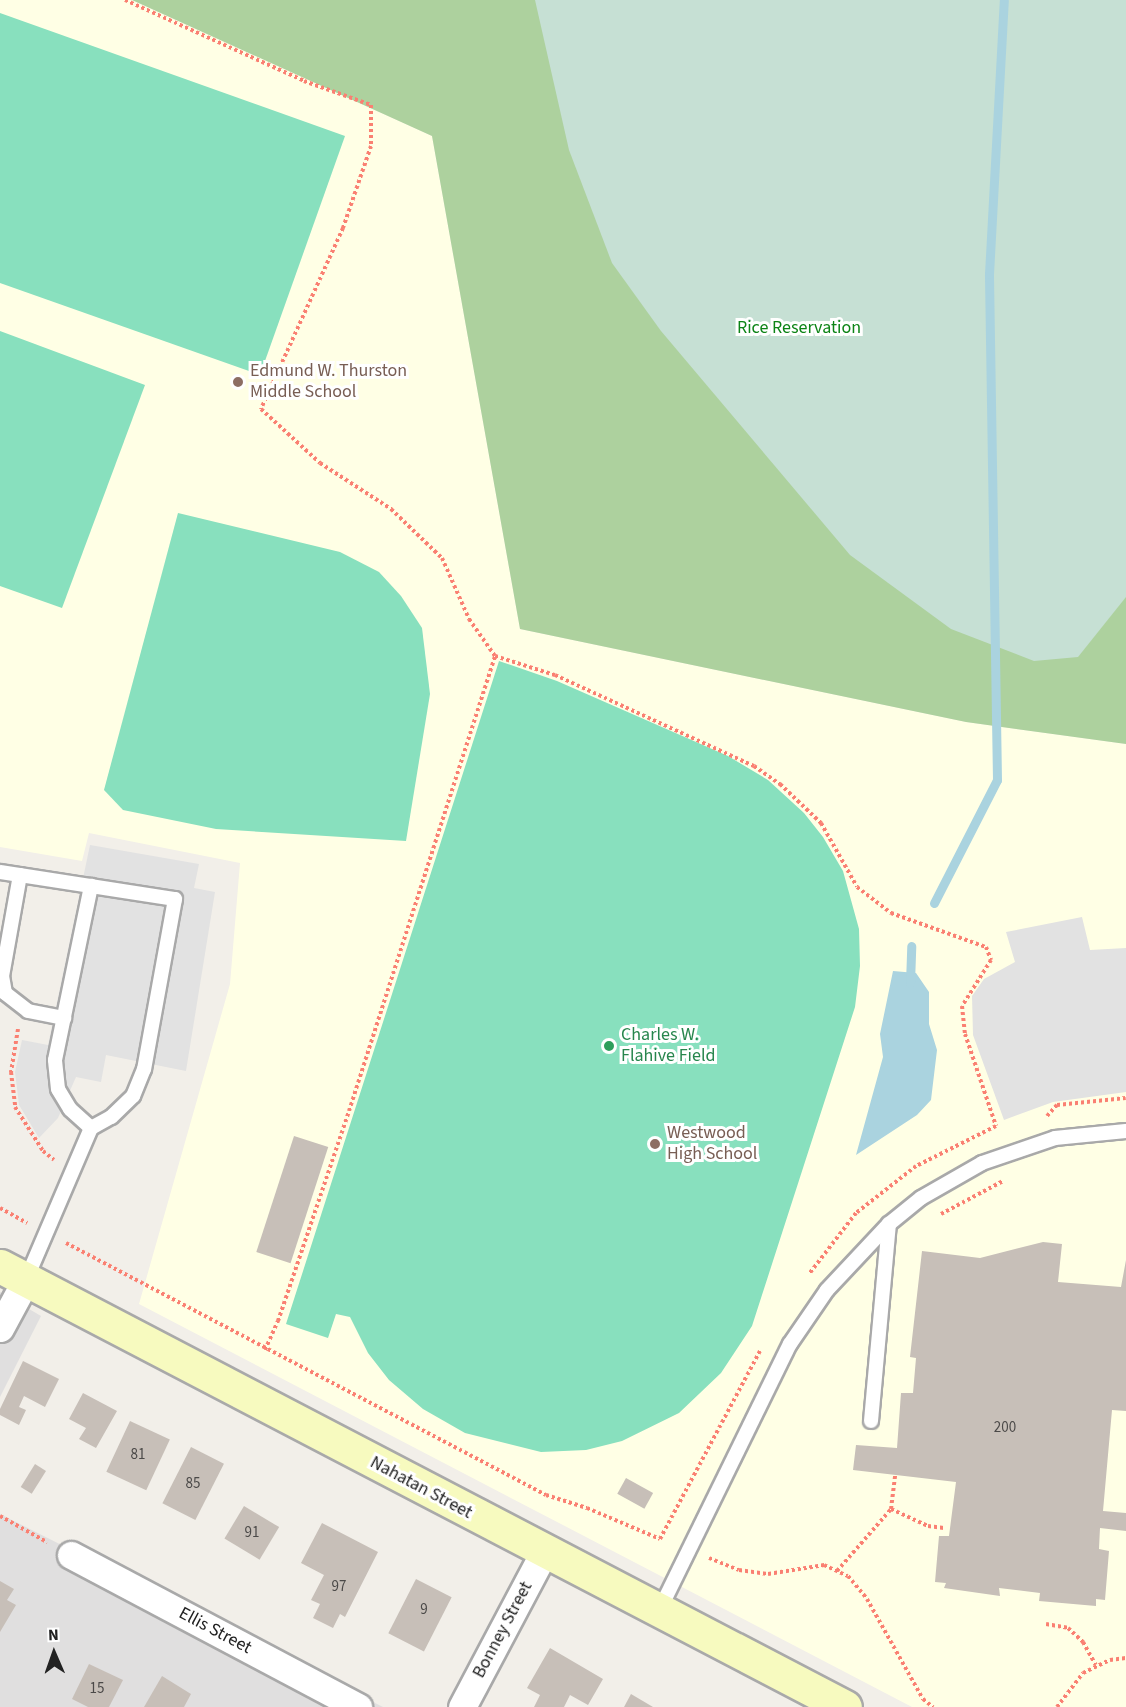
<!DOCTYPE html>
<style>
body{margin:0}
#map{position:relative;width:1126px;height:1707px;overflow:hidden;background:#f2efe9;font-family:"Source Sans 3",sans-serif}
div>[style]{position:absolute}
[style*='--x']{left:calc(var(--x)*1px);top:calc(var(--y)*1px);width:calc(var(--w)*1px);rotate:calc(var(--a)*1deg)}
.residential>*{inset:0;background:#e0dfdf}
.education>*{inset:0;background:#ffffe5}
.forest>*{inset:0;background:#add19e}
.wetland>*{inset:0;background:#c6e0d4}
.pitch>*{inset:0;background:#88e0be}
.parking>*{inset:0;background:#e2e2e2}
.water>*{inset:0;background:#aad3df}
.stream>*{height:9px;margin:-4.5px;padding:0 4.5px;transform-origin:4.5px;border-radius:4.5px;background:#aad3df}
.building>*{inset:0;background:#c7bfb8;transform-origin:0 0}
.path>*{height:4px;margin-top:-2px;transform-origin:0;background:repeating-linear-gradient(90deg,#fa8072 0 3px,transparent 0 6px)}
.roads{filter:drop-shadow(2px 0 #a9a9a9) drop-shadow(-2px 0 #a9a9a9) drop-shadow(0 2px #a9a9a9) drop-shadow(0 -2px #a9a9a9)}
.lane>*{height:14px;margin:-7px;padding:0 7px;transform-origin:7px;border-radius:7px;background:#fff}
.street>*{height:27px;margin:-13.5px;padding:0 13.5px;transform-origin:13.5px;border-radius:13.5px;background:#fff}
.secondary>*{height:33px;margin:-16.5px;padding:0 16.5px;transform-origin:16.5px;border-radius:16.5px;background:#f7fabf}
.dots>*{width:16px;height:16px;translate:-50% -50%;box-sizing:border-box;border:3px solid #fff;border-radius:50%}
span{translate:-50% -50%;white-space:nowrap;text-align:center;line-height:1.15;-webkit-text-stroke:6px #fff;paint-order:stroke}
.number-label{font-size:15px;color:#4b4948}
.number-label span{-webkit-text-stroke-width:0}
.park-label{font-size:18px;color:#0c8416}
.education-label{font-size:18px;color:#785e54}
.left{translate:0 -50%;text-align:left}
.leisure-label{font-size:18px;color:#27864d}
.street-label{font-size:18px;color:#222}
.north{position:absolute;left:24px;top:1623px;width:60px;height:60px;-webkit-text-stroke:4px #fff;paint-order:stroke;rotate:358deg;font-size:16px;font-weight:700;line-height:24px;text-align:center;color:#222}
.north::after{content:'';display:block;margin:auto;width:21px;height:27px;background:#222;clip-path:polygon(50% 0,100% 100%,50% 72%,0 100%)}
</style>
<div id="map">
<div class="residential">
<i style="clip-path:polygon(0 1292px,41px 1316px,0 1397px)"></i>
<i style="clip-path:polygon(0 1514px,383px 1707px,0 1707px)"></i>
</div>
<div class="education">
<i style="clip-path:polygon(0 0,132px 0,432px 136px,520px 629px,966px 722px,1126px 744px,1126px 1707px,912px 1707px,139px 1304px,230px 984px,240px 863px,89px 833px,82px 861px,0 847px)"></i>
</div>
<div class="forest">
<i style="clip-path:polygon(132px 0,1126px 0,1126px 744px,966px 722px,520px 629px,432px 136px)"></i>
</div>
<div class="wetland">
<i style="clip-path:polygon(535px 0,1126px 0,1126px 597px,1078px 657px,1034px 661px,951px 629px,850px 555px,661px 331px,612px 263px,569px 150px)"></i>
</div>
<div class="pitch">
<i style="clip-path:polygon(0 13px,345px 136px,260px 375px,0 283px)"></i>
<i style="clip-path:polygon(0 331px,145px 385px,62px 608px,0 586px)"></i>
<i style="clip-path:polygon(178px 513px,340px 552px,379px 572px,401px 596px,422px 628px,430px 694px,406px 841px,216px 829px,123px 810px,104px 790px)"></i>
<i style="clip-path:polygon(499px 661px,557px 681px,728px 756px,768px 780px,804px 813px,823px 837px,843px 871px,859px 929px,860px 966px,855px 1007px,752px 1326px,721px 1373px,679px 1413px,622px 1441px,586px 1450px,541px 1452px,465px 1433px,423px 1409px,389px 1380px,368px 1353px,350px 1317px,336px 1314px,328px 1338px,286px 1324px)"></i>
</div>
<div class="parking">
<i style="clip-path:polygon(90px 845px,199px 864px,194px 888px,215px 892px,186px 1071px,106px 1055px,101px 1082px,76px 1077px,58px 1118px,39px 1138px,19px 1105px,15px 1072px,22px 1040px,48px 1045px)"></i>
<i style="clip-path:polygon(1082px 917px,1090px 950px,1126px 948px,1126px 1092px,1053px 1102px,1004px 1120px,973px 1035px,972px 996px,984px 979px,1015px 962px,1006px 932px)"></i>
</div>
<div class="water">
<i style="clip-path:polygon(893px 971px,916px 973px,929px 992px,929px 1024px,937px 1050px,931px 1100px,917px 1115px,856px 1155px,883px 1057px,880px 1034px)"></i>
</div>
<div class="stream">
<i style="--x:934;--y:903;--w:138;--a:-62.9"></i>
<i style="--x:997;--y:780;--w:506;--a:-90.91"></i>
<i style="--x:989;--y:274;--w:274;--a:-86.9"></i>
<i style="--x:910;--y:983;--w:37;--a:-88"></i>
</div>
<div class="building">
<i style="left:294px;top:1136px;width:36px;height:122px;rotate:18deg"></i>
<i style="clip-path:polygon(1043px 1242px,1062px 1244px,1058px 1282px,1121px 1287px,1126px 1260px,1126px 1411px,1112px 1410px,1103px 1511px,1126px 1513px,1126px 1531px,1100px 1528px,1099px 1549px,1109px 1551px,1105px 1600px,1096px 1599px,1096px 1606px,1039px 1601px,1040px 1593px,999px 1588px,1000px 1596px,944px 1588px,946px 1583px,935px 1582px,939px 1536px,949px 1536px,956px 1482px,853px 1470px,856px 1445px,897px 1448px,901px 1393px,913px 1393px,916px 1358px,910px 1357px,922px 1251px,980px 1258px)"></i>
<i style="clip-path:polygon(23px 1361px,59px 1379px,45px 1407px,24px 1396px,19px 1407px,26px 1410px,19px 1425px,0 1415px,0 1409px)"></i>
<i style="clip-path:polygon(83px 1393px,117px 1411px,96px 1448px,79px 1439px,86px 1428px,69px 1419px)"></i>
<i style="left:130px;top:1421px;width:44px;height:56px;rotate:25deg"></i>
<i style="left:191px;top:1447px;width:37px;height:63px;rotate:27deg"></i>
<i style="left:35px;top:1464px;width:13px;height:27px;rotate:32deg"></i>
<i style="left:626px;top:1478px;width:31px;height:18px;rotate:29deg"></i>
<i style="left:244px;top:1506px;width:41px;height:38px;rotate:31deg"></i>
<i style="clip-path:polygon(322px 1523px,378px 1552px,345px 1617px,340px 1614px,333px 1628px,313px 1618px,320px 1604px,311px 1600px,324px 1575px,301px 1563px)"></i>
<i style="left:416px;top:1579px;width:40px;height:61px;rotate:27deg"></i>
<i style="clip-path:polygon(0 1581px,14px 1589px,7px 1600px,16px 1605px,0 1632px)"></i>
<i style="clip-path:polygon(550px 1648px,603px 1679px,588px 1705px,570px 1695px,564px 1707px,534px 1707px,540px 1695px,527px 1688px)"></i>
<i style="clip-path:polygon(89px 1664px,123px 1680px,109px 1707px,88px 1707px,72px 1699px)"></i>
<i style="clip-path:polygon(162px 1676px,191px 1694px,184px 1707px,144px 1707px)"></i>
<i style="clip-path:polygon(631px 1694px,653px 1707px,624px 1707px)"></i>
</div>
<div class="path">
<i style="--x:125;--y:0;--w:196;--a:24.3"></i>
<i style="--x:304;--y:81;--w:71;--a:19.7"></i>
<i style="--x:371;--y:105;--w:41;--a:90"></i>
<i style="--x:371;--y:146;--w:87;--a:108.9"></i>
<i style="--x:343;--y:228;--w:199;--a:114.4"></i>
<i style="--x:261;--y:409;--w:80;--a:42.5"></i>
<i style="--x:320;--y:463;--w:85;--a:32.9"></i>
<i style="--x:391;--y:509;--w:71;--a:43.9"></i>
<i style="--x:442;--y:558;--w:67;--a:66.1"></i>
<i style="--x:469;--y:619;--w:45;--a:54.9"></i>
<i style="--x:495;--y:656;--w:63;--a:17.6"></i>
<i style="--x:555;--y:675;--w:219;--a:24.6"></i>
<i style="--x:754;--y:766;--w:32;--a:35"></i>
<i style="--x:780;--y:784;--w:57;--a:43.6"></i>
<i style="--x:821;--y:823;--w:73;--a:60.6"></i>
<i style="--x:857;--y:887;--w:43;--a:37.4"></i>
<i style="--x:891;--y:913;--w:101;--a:19.7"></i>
<i style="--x:986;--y:947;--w:14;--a:69"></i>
<i style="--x:991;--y:960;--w:54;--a:122.2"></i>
<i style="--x:962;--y:1006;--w:28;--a:84"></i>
<i style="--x:965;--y:1034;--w:97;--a:71.4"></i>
<i style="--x:996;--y:1126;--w:89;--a:153.4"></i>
<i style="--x:916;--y:1166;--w:76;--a:141.9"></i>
<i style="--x:856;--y:1213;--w:77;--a:127.6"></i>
<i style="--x:18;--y:1029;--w:44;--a:99.2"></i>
<i style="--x:11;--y:1072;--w:35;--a:83"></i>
<i style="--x:15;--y:1107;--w:52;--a:57.5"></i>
<i style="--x:43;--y:1151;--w:14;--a:39"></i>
<i style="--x:1047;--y:1116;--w:15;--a:-48"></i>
<i style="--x:1057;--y:1105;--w:69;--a:-5.8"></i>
<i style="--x:0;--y:1208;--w:31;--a:29"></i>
<i style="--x:941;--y:1214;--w:70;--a:-28"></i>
<i style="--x:66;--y:1243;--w:542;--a:27.7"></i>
<i style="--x:546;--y:1495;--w:43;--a:17.6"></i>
<i style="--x:587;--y:1508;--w:79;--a:23"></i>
<i style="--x:660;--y:1539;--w:213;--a:-62"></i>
<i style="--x:265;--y:1350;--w:32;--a:-66"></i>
<i style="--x:278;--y:1321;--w:222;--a:-71.3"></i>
<i style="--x:349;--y:1111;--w:478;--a:-72.2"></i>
<i style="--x:891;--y:1509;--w:41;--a:24.7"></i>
<i style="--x:928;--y:1526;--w:16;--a:7"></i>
<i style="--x:0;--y:1516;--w:54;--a:29"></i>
<i style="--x:709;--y:1558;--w:32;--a:22"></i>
<i style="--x:739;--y:1570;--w:29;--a:8"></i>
<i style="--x:768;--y:1574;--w:57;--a:-9.1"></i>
<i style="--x:824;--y:1565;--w:26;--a:25"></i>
<i style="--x:848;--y:1576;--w:30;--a:50"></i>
<i style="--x:867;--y:1599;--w:115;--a:60.8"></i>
<i style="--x:923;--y:1699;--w:13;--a:39"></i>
<i style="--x:837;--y:1571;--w:82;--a:-48.9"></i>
<i style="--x:891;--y:1509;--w:35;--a:-83"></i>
<i style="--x:1046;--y:1624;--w:22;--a:10"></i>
<i style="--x:1068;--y:1628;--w:21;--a:43"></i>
<i style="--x:1083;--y:1642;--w:26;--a:61"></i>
<i style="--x:1057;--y:1707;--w:43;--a:-52.6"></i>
<i style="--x:1083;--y:1673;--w:30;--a:-26"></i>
<i style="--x:1110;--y:1660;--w:16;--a:-7"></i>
</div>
<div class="roads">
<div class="lane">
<i style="--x:0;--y:872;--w:177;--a:8.8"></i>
<i style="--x:175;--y:899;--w:173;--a:100.3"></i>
<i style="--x:144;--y:1069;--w:29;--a:112"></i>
<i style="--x:133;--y:1096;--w:30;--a:136"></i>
<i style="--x:111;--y:1117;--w:23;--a:151"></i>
<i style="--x:91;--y:1128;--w:165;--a:113.2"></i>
<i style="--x:20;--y:875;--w:103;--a:100.1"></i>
<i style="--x:2;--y:976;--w:17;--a:80"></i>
<i style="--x:5;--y:993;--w:29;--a:38"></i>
<i style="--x:28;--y:1011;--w:37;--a:11"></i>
<i style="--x:91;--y:1128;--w:28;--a:-138"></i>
<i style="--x:70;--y:1109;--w:23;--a:-121"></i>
<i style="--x:58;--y:1089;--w:29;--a:-96"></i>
<i style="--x:55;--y:1060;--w:178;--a:-78.3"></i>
<i style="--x:871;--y:1421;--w:198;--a:-84.8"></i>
<i style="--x:659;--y:1611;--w:297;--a:-63.9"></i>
<i style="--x:790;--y:1344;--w:65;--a:-55.6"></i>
<i style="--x:827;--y:1290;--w:91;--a:-46.8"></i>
<i style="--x:889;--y:1224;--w:41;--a:-39.1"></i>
<i style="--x:921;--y:1198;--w:70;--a:-29.8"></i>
<i style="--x:982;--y:1163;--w:77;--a:-18.9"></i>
<i style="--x:1055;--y:1138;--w:71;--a:-5.6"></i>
</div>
<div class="street">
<i style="--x:0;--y:1328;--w:55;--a:-61.6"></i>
<i style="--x:71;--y:1555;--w:325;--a:27.9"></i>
<i style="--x:462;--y:1707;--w:175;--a:-62.1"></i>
</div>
<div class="secondary">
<i style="--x:0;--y:1266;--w:953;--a:27.56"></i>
</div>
</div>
<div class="dots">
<i style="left:238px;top:382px;background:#8d6e63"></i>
<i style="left:609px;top:1046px;background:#2e9e5b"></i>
<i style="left:655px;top:1144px;background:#8d6e63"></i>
</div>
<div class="number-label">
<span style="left:1005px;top:1428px">200</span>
<span style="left:138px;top:1455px">81</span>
<span style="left:193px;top:1484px">85</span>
<span style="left:252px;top:1533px">91</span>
<span style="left:339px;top:1587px">97</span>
<span style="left:424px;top:1610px">9</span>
<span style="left:97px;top:1689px">15</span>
</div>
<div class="park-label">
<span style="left:799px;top:328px">Rice Reservation</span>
</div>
<div class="education-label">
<span class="left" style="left:250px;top:382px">Edmund W. Thurston<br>Middle School</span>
<span class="left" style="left:667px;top:1144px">Westwood<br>High School</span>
</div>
<div class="leisure-label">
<span class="left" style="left:621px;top:1046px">Charles W.<br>Flahive Field</span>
</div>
<div class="street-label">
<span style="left:421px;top:1488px;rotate:28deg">Nahatan Street</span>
<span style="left:503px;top:1630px;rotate:-62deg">Bonney Street</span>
<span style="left:215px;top:1631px;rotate:28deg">Ellis Street</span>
</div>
<div class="north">N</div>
</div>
